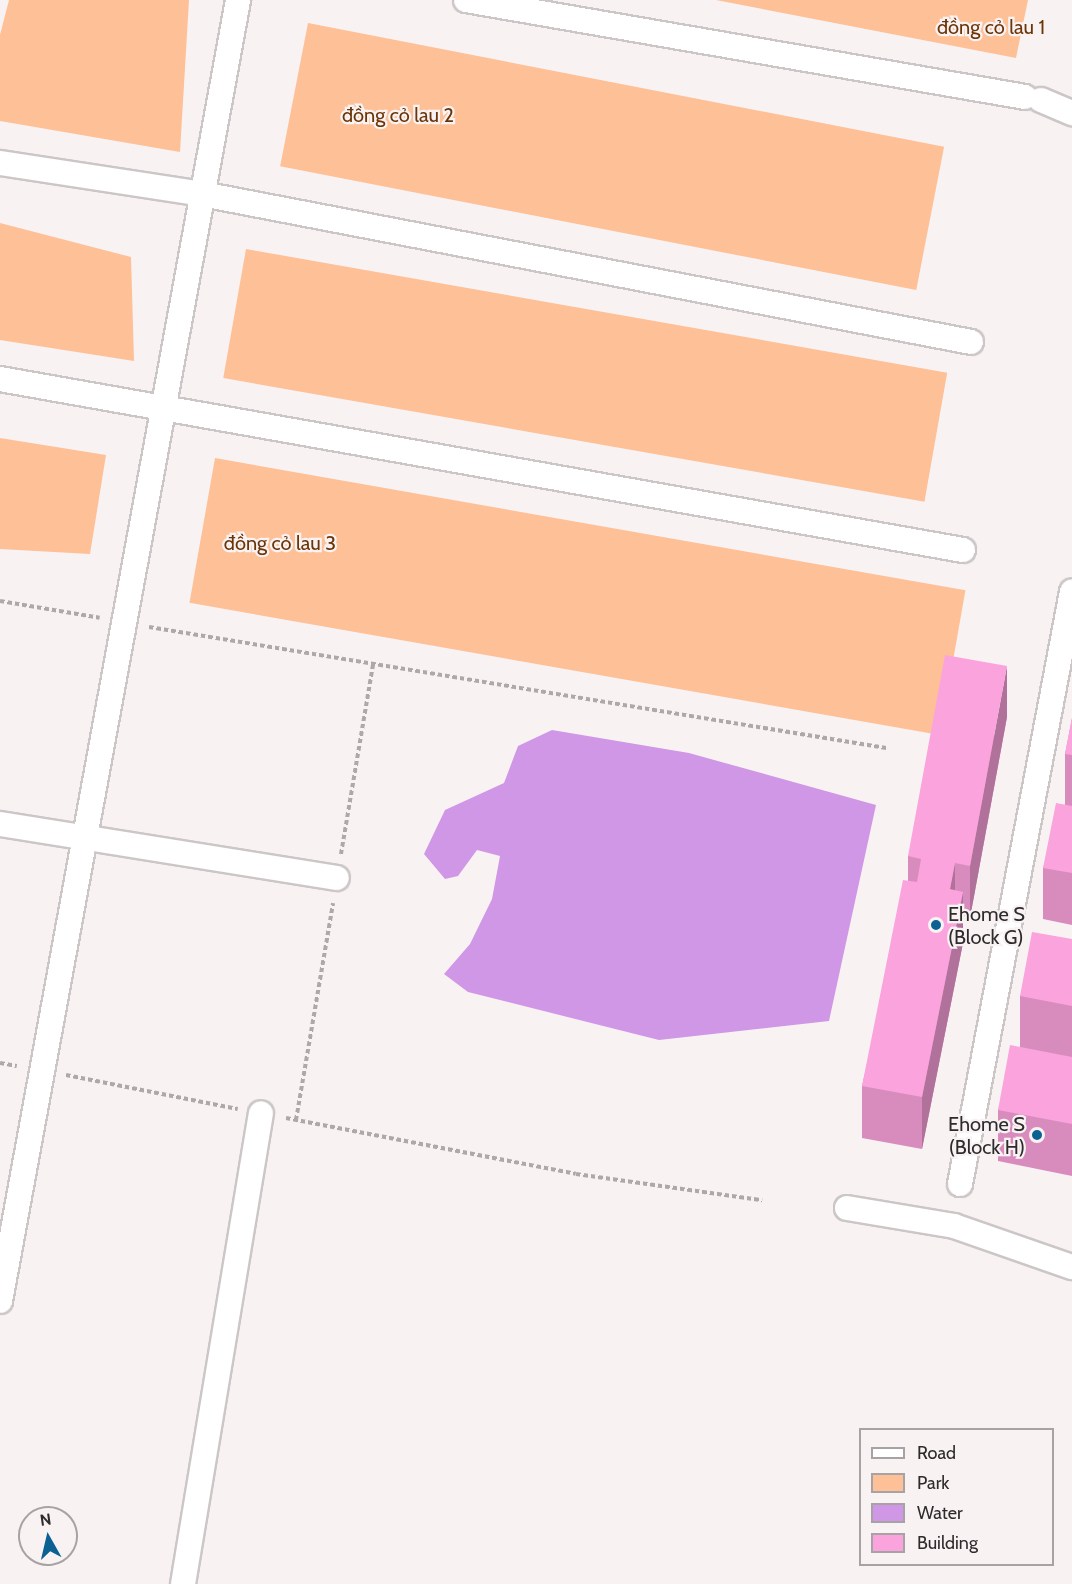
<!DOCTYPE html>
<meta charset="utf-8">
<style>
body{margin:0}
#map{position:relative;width:1072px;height:1584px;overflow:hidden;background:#f9f2f3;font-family:Cabin,sans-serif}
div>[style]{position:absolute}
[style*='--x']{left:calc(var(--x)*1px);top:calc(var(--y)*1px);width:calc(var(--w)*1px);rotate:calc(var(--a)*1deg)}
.green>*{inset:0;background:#fec097;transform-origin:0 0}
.water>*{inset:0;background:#cf97e6}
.path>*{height:4px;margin-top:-2px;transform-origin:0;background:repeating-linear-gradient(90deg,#ada8a9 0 4.5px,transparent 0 7.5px)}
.roads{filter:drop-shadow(2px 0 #ccc6c7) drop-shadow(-2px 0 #ccc6c7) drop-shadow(0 2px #ccc6c7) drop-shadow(0 -2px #ccc6c7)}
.street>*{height:24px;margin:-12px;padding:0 12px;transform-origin:12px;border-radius:12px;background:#fff}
.wall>*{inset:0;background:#d88cbe}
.shaded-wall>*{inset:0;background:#b0729b}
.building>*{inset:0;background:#fba3dd}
.dots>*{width:16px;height:16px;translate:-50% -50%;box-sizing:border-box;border:3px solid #f9f2f3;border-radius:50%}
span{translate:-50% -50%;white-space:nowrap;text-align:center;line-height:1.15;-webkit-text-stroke:4.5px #f9f2f3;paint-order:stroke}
.park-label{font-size:20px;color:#6b3507}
.poi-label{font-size:20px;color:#2d2b2b}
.left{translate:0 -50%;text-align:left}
.right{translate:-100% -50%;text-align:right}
.legend{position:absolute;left:859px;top:1428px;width:195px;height:138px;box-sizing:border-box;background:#f9f2f3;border:2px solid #a7a2a3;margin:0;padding:8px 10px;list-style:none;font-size:18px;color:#2d2b2b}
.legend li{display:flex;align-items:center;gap:12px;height:30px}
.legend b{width:30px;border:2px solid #a7a2a3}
.north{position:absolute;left:18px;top:1506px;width:60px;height:60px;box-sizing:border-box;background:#f9f2f3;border:2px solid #a7a2a3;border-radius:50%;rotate:352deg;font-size:16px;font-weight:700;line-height:24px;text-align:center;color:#2d2b2b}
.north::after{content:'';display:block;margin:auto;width:21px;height:27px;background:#0b6192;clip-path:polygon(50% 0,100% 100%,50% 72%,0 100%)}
</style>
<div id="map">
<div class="green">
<i style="clip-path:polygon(9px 0,189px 0,180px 152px,0 121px,0 35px)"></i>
<i style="clip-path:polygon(716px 0,1028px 0,1016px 58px)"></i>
<i style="left:308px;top:23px;width:648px;height:146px;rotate:11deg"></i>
<i style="clip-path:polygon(0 223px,131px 257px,134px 361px,0 340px)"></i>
<i style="left:246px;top:249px;width:712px;height:131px;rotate:10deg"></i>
<i style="clip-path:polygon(0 438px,106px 455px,90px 554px,0 549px)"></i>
<i style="left:215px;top:458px;width:762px;height:147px;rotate:10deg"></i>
</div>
<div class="water">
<i style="clip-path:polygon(552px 730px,689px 753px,876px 805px,829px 1021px,659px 1040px,468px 992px,444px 974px,470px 944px,492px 899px,500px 856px,477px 850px,458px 876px,445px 879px,424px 854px,445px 810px,504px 783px,518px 746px)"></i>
</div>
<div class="path">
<i style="--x:0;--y:601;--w:101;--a:9.6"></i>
<i style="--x:149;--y:627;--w:747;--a:9.32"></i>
<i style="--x:341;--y:854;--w:192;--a:-80.4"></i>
<i style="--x:0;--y:1063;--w:17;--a:10"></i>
<i style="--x:66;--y:1075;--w:175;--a:11.2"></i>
<i style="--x:286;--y:1118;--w:295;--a:10.9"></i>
<i style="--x:576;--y:1174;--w:188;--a:8"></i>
<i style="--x:296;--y:1120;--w:220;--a:-80.3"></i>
</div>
<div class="roads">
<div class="street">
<i style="--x:466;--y:0;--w:567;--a:9.84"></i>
<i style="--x:1041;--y:100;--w:34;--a:23"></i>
<i style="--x:0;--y:163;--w:204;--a:8.7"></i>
<i style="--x:202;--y:194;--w:783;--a:10.89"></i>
<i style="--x:0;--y:379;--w:978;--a:10.07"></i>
<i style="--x:0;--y:824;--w:341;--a:9.1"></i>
<i style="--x:960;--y:1184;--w:603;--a:-79.29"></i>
<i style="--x:847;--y:1208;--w:109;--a:9.5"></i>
<i style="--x:954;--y:1226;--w:125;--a:19.2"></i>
<i style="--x:0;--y:1301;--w:1323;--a:-79.63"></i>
<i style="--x:183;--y:1584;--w:477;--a:-80.6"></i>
</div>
</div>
<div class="wall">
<i style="clip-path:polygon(1007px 717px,970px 918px,963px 916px,963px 943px,922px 1149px,862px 1138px,862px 1086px,908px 881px,908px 856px)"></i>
<i style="clip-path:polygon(1072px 718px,1072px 925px,1043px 919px,1043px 868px,1065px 804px,1065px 754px)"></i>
<i style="clip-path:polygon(1072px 939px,1072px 1176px,998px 1161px,998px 1110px,1020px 1047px,1020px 996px)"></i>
</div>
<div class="shaded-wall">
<i style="clip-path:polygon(1007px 666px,1007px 717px,970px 918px,970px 866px)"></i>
<i style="clip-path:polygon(955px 863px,955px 915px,950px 889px)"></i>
<i style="clip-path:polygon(963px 892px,963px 943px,922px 1149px,922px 1097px)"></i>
</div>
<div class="building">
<i style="clip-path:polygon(945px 655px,1007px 666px,970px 866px,955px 863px,950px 889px,963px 892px,922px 1097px,862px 1086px,903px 880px,917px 882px,921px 859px,908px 856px)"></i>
<i style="clip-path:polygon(1072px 718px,1072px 755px,1065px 754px)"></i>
<i style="clip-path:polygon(1056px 803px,1072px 806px,1072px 873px,1043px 868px)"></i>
<i style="clip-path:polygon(1032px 932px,1072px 939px,1072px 1006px,1020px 996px)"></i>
<i style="clip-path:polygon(1010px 1045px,1072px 1057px,1072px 1124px,998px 1110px)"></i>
</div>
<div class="dots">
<i style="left:936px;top:925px;background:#0b6192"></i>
<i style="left:1037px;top:1135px;background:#0b6192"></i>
</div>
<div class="park-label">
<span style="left:991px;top:27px">đồng cỏ lau 1</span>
<span style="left:398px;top:115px">đồng cỏ lau 2</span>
<span style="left:280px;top:543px">đồng cỏ lau 3</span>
</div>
<div class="poi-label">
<span class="left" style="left:948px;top:926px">Ehome S<br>(Block G)</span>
<span class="right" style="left:1025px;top:1136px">Ehome S<br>(Block H)</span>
</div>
<ul class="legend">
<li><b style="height:8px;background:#fff"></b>Road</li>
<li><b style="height:16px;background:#fec097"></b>Park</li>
<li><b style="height:16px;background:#cf97e6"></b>Water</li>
<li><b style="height:16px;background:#fba3dd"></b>Building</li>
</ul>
<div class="north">N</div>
</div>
